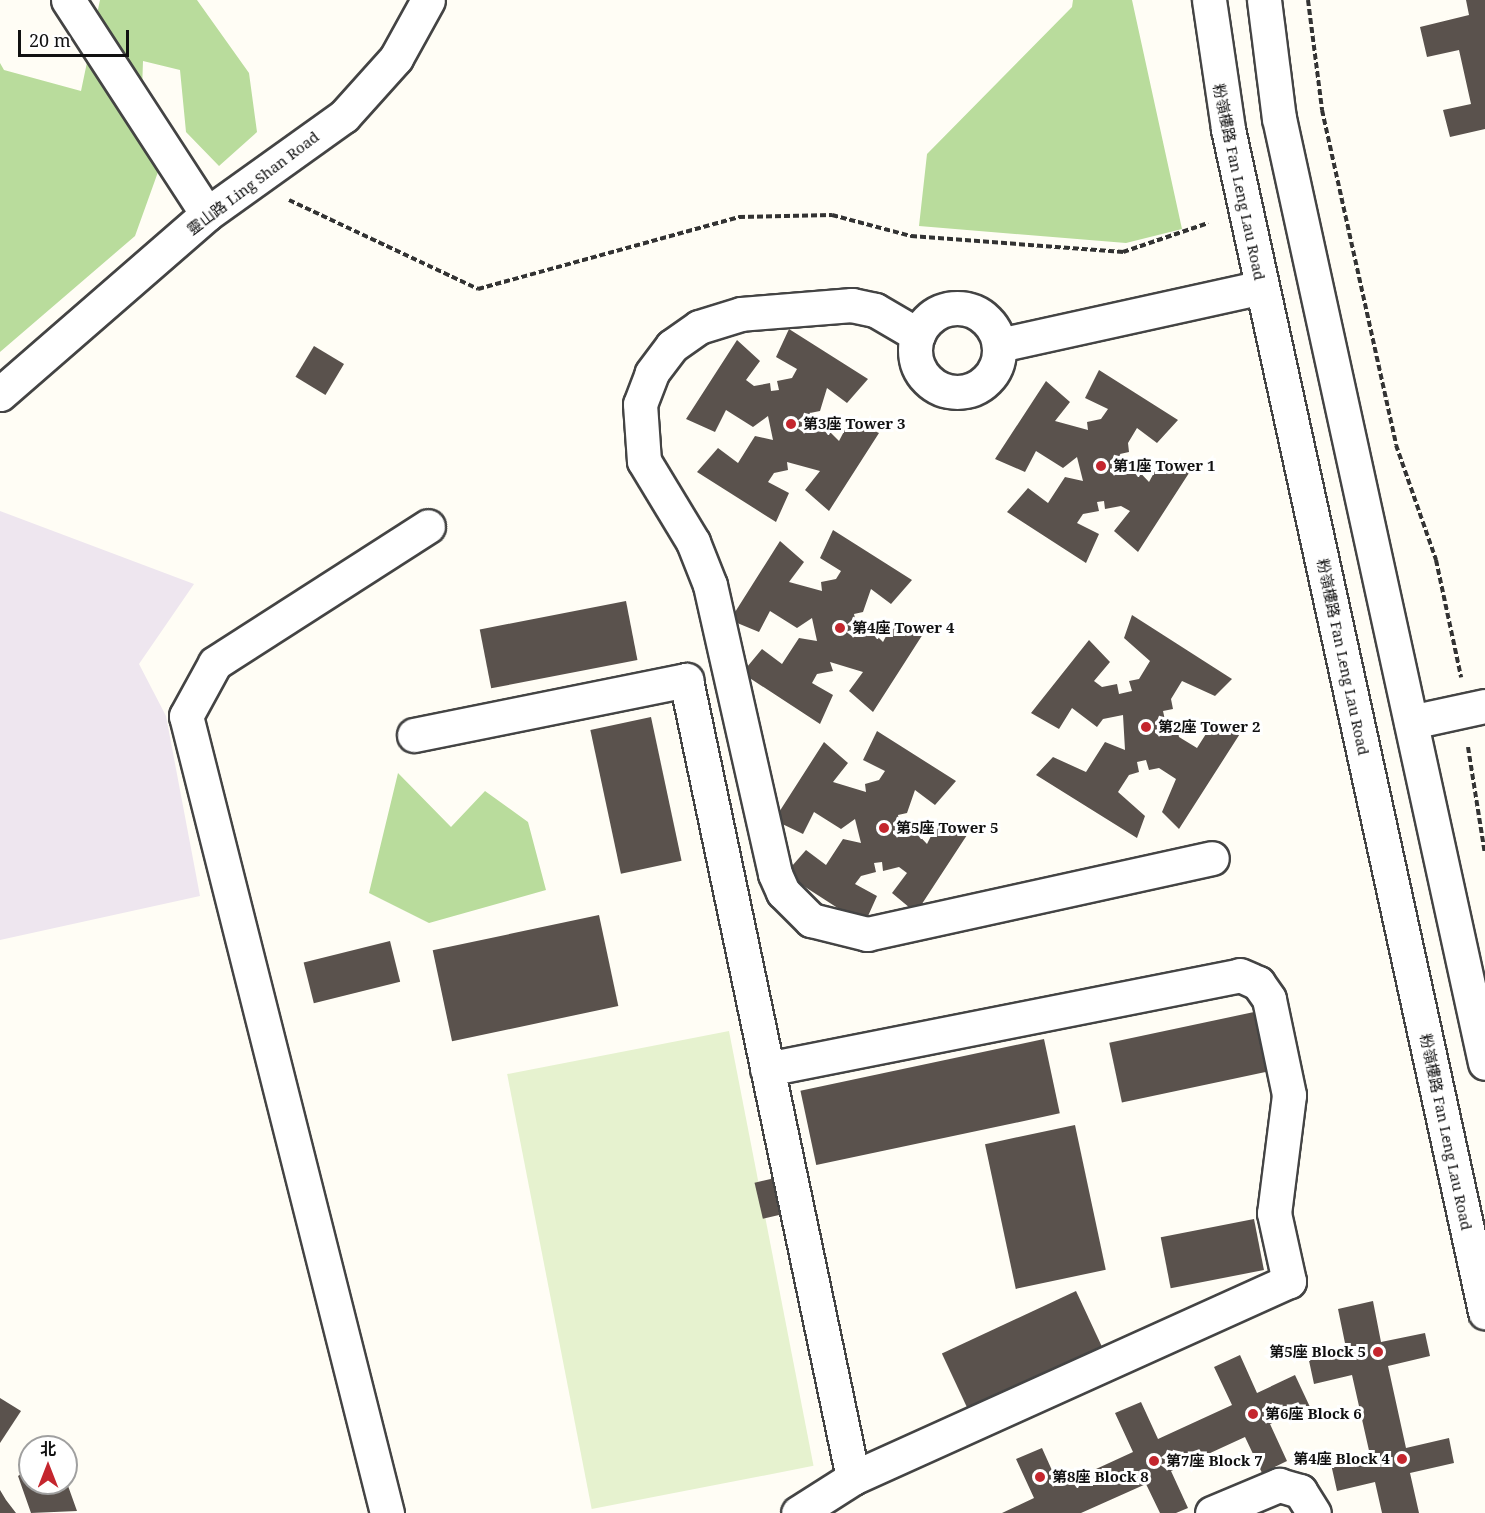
<!DOCTYPE html>
<meta charset="utf-8">
<style>
body{margin:0}
#map{position:relative;width:1485px;height:1513px;overflow:hidden;background:#fffdf5;font-family:"Noto Serif","Noto Sans SC",serif}
div>[style]{position:absolute}
[style*='--x']{left:calc(var(--x)*1px);top:calc(var(--y)*1px);width:calc(var(--w)*1px);rotate:calc(var(--a)*1deg)}
.industrial>*{inset:0;background:#eee6ef}
.forest>*{inset:0;background:#b9dc9c}
.pitch>*{inset:0;background:#e6f2cf;transform-origin:0 0}
.building>*{inset:0;background:#5a524d;transform-origin:0 0}
.path>*{height:4px;margin-top:-2px;transform-origin:0;background:repeating-linear-gradient(90deg,#333 0 6px,transparent 0 9px)}
.roads{filter:drop-shadow(2px 0 #444) drop-shadow(-2px 0 #444) drop-shadow(0 2px #444) drop-shadow(0 -2px #444)}
.minor>*{height:33px;margin:-16.5px;padding:0 16.5px;transform-origin:16.5px;border-radius:16.5px;background:#fff}
.minor>.ring{margin:-16.5px;padding:0;box-sizing:content-box;background:none;border:33px solid #fff;border-radius:50%}
.dots>*{width:16px;height:16px;translate:-50% -50%;box-sizing:border-box;border:3px solid #fff;border-radius:50%}
span{translate:-50% -50%;white-space:nowrap;text-align:center;line-height:1.15;-webkit-text-stroke:6px #fff;paint-order:stroke}
.street-label{font-size:15px;color:#111}
.poi-label{font-size:15px;color:#111;font-weight:700}
.left{translate:0 -50%;text-align:left}
.right{translate:-100% -50%;text-align:right}
.north{position:absolute;left:18px;top:1435px;width:60px;height:60px;box-sizing:border-box;background:#fff;border:2px solid #a0a0a0;border-radius:50%;rotate:0deg;font-size:16px;font-weight:700;line-height:24px;text-align:center;color:#111}
.north::after{content:'';display:block;margin:auto;width:21px;height:27px;background:#c4262e;clip-path:polygon(50% 0,100% 100%,50% 72%,0 100%)}
.scale{position:absolute;left:18px;top:30px;width:111px;height:27px;box-sizing:border-box;border:3px solid #111;border-top:0;padding-left:8px;font-size:18px;line-height:21px;white-space:nowrap;color:#111;-webkit-text-stroke:4px #fff;paint-order:stroke}
</style>
<div id="map">
<div class="industrial">
<i style="clip-path:polygon(0 511px,194px 584px,139px 664px,166px 716px,200px 896px,0 940px)"></i>
</div>
<div class="forest">
<i style="clip-path:polygon(100px 0,197px 0,249px 73px,257px 132px,219px 166px,186px 132px,180px 70px,143px 61px,141px 120px,158px 172px,135px 236px,0 352px,0 63px,4px 70px,81px 91px)"></i>
<i style="clip-path:polygon(1073px 0,1132px 0,1182px 229px,1126px 243px,919px 226px,927px 154px,1072px 7px)"></i>
<i style="clip-path:polygon(398px 773px,451px 827px,485px 791px,528px 822px,546px 890px,429px 923px,369px 893px)"></i>
</div>
<div class="pitch">
<i style="left:729px;top:1031px;width:443px;height:226px;rotate:79deg"></i>
</div>
<div class="building">
<i style="clip-path:polygon(1466px 0,1485px 0,1485px 129px,1450px 137px,1443px 110px,1471px 104px,1459px 50px,1427px 57px,1420px 27px,1469px 15px)"></i>
<i style="clip-path:polygon(789px 329px,868px 379px,847px 403px,827px 388px,820px 411px,810px 413px,813px 426px,822px 424px,839px 441px,850px 420px,879px 433px,829px 511px,805px 490px,820px 471px,787px 462px,788px 470px,774px 473px,768px 482px,789px 493px,776px 522px,697px 472px,718px 448px,738px 463px,755px 436px,773px 440px,768px 416px,753px 427px,726px 410px,715px 432px,686px 419px,737px 340px,760px 361px,746px 380px,754px 386px,770px 383px,771px 391px,779px 390px,777px 381px,792px 378px,797px 369px,776px 357px)"></i>
<i style="left:314px;top:346px;width:35px;height:36px;rotate:31deg"></i>
<i style="clip-path:polygon(1099px 370px,1178px 420px,1157px 443px,1137px 428px,1128px 443px,1129px 452px,1120px 454px,1123px 466px,1132px 464px,1149px 482px,1161px 460px,1189px 473px,1138px 552px,1114px 531px,1130px 511px,1121px 506px,1105px 509px,1104px 501px,1097px 502px,1099px 511px,1083px 514px,1077px 523px,1099px 534px,1086px 563px,1007px 512px,1028px 488px,1048px 503px,1065px 477px,1083px 481px,1077px 457px,1063px 468px,1036px 451px,1025px 472px,995px 459px,1046px 381px,1070px 402px,1055px 421px,1088px 430px,1087px 422px,1101px 419px,1108px 409px,1085px 398px)"></i>
<i style="clip-path:polygon(833px 530px,912px 580px,891px 604px,871px 589px,863px 612px,854px 614px,857px 627px,866px 625px,883px 642px,894px 621px,923px 634px,873px 712px,849px 691px,863px 672px,830px 662px,833px 671px,817px 674px,812px 683px,833px 695px,820px 724px,742px 673px,762px 649px,782px 664px,799px 638px,817px 641px,812px 618px,797px 628px,770px 611px,759px 632px,730px 620px,780px 541px,804px 562px,789px 582px,822px 591px,821px 582px,836px 579px,841px 571px,820px 558px)"></i>
<i style="left:626px;top:601px;width:60px;height:149px;rotate:79deg"></i>
<i style="clip-path:polygon(1132px 615px,1232px 679px,1215px 696px,1182px 681px,1171px 699px,1173px 709px,1163px 711px,1167px 729px,1177px 727px,1179px 737px,1197px 748px,1211px 726px,1215px 729px,1221px 721px,1243px 729px,1179px 829px,1162px 812px,1176px 779px,1159px 768px,1149px 770px,1146px 760px,1137px 762px,1139px 772px,1129px 775px,1118px 792px,1145px 816px,1137px 838px,1036px 775px,1053px 757px,1086px 772px,1105px 742px,1125px 750px,1123px 715px,1103px 719px,1097px 727px,1072px 708px,1059px 729px,1031px 713px,1089px 640px,1110px 662px,1094px 681px,1102px 687px,1117px 684px,1119px 694px,1132px 691px,1129px 681px,1139px 679px,1150px 661px,1124px 638px)"></i>
<i style="left:651px;top:717px;width:147px;height:62px;rotate:78deg"></i>
<i style="clip-path:polygon(877px 731px,956px 781px,935px 805px,915px 790px,907px 813px,898px 815px,900px 828px,910px 826px,927px 844px,938px 822px,967px 835px,916px 913px,892px 893px,907px 873px,899px 867px,883px 871px,882px 862px,874px 863px,876px 872px,861px 876px,855px 884px,877px 896px,864px 925px,785px 874px,806px 850px,826px 865px,843px 839px,861px 843px,855px 819px,841px 829px,814px 812px,803px 834px,774px 820px,824px 742px,848px 763px,833px 782px,866px 792px,865px 784px,879px 780px,885px 771px,863px 760px)"></i>
<i style="left:599px;top:915px;width:93px;height:170px;rotate:78deg"></i>
<i style="left:390px;top:941px;width:42px;height:89px;rotate:76deg"></i>
<i style="left:1254px;top:1012px;width:61px;height:148px;rotate:78deg"></i>
<i style="left:1044px;top:1039px;width:76px;height:249px;rotate:78deg"></i>
<i style="left:1075px;top:1125px;width:148px;height:92px;rotate:78deg"></i>
<i style="left:775px;top:1178px;width:37px;height:21px;rotate:77deg"></i>
<i style="left:1254px;top:1219px;width:52px;height:95px;rotate:79deg"></i>
<i style="left:1076px;top:1291px;width:61px;height:148px;rotate:65deg"></i>
<i style="clip-path:polygon(1373px 1301px,1381px 1342px,1425px 1333px,1430px 1356px,1388px 1366px,1406px 1448px,1449px 1438px,1454px 1463px,1410px 1473px,1419px 1513px,1382px 1513px,1375px 1482px,1337px 1491px,1331px 1464px,1370px 1455px,1352px 1375px,1314px 1384px,1308px 1356px,1346px 1348px,1338px 1309px)"></i>
<i style="clip-path:polygon(1240px 1355px,1257px 1393px,1295px 1375px,1310px 1407px,1270px 1424px,1287px 1461px,1262px 1473px,1245px 1437px,1171px 1471px,1188px 1508px,1176px 1513px,1160px 1513px,1146px 1484px,1081px 1513px,1002px 1513px,1034px 1498px,1016px 1459px,1042px 1448px,1059px 1486px,1133px 1452px,1115px 1413px,1141px 1402px,1158px 1439px,1232px 1405px,1214px 1367px)"></i>
<i style="clip-path:polygon(0 1398px,21px 1411px,0 1443px)"></i>
<i style="clip-path:polygon(30px 1468px,30px 1483px,67px 1483px,77px 1511px,31px 1513px,18px 1476px)"></i>
<i style="clip-path:polygon(0 1490px,6px 1500px,16px 1513px,0 1513px)"></i>
</div>
<div class="path">
<i style="--x:1308;--y:0;--w:111;--a:82.7"></i>
<i style="--x:1322;--y:110;--w:343;--a:77.5"></i>
<i style="--x:1396;--y:445;--w:122;--a:70.8"></i>
<i style="--x:1436;--y:560;--w:120;--a:77.9"></i>
<i style="--x:289;--y:200;--w:209;--a:25.2"></i>
<i style="--x:478;--y:289;--w:271;--a:-15.4"></i>
<i style="--x:739;--y:217;--w:93;--a:-1.2"></i>
<i style="--x:832;--y:215;--w:82;--a:14.9"></i>
<i style="--x:911;--y:236;--w:213;--a:4.3"></i>
<i style="--x:1123;--y:252;--w:90;--a:-18.8"></i>
<i style="--x:1468;--y:747;--w:108;--a:81"></i>
</div>
<div class="roads">
<div class="minor">
<i style="--x:68;--y:0;--w:255;--a:57"></i>
<i style="--x:1209;--y:0;--w:130;--a:81.6"></i>
<i style="--x:1228;--y:129;--w:1211;--a:77.74"></i>
<i style="--x:1264;--y:0;--w:119;--a:82.8"></i>
<i style="--x:1279;--y:118;--w:967;--a:77.7"></i>
<i class="ring" style="left:915px;top:308px;width:51px;height:51px"></i>
<i style="--x:918;--y:335;--w:50;--a:-149.8"></i>
<i style="--x:875;--y:310;--w:24;--a:-168"></i>
<i style="--x:852;--y:305;--w:111;--a:175.4"></i>
<i style="--x:741;--y:314;--w:44;--a:162.8"></i>
<i style="--x:699;--y:327;--w:33;--a:145"></i>
<i style="--x:672;--y:346;--w:34;--a:127"></i>
<i style="--x:652;--y:373;--w:33;--a:111"></i>
<i style="--x:640;--y:404;--w:57;--a:86"></i>
<i style="--x:644;--y:461;--w:95;--a:58.8"></i>
<i style="--x:693;--y:542;--w:46;--a:68.4"></i>
<i style="--x:710;--y:585;--w:296;--a:77.3"></i>
<i style="--x:775;--y:874;--w:20;--a:66"></i>
<i style="--x:783;--y:892;--w:40;--a:45"></i>
<i style="--x:811;--y:920;--w:58;--a:14"></i>
<i style="--x:867;--y:934;--w:353;--a:-12.4"></i>
<i style="--x:999;--y:345;--w:269;--a:-12.4"></i>
<i style="--x:0;--y:394;--w:274;--a:-41"></i>
<i style="--x:207;--y:214;--w:168;--a:-35.6"></i>
<i style="--x:344;--y:116;--w:78;--a:-48.1"></i>
<i style="--x:396;--y:58;--w:66;--a:-61.1"></i>
<i style="--x:1411;--y:722;--w:76;--a:-12.2"></i>
<i style="--x:414;--y:735;--w:278;--a:-11.4"></i>
<i style="--x:686;--y:680;--w:815;--a:78.18"></i>
<i style="--x:767;--y:1069;--w:482;--a:-11.2"></i>
<i style="--x:1240;--y:975;--w:20;--a:24"></i>
<i style="--x:1258;--y:983;--w:19;--a:55"></i>
<i style="--x:1269;--y:999;--w:98;--a:78.2"></i>
<i style="--x:1289;--y:1095;--w:119;--a:97.2"></i>
<i style="--x:1274;--y:1213;--w:70;--a:77.6"></i>
<i style="--x:1289;--y:1281;--w:478;--a:155.7"></i>
<i style="--x:853;--y:1478;--w:65;--a:147.5"></i>
<i style="--x:387;--y:1513;--w:822;--a:-104.15"></i>
<i style="--x:186;--y:716;--w:60;--a:-61.3"></i>
<i style="--x:215;--y:663;--w:253;--a:-32.7"></i>
<i style="--x:1212;--y:1513;--w:73;--a:-22.7"></i>
<i style="--x:1279;--y:1485;--w:22;--a:16"></i>
<i style="--x:1300;--y:1491;--w:26;--a:58"></i>
</div>
</div>
<div class="dots">
<i style="left:791px;top:424px;background:#c4262e"></i>
<i style="left:1101px;top:466px;background:#c4262e"></i>
<i style="left:840px;top:628px;background:#c4262e"></i>
<i style="left:1146px;top:727px;background:#c4262e"></i>
<i style="left:884px;top:828px;background:#c4262e"></i>
<i style="left:1378px;top:1352px;background:#c4262e"></i>
<i style="left:1253px;top:1414px;background:#c4262e"></i>
<i style="left:1402px;top:1459px;background:#c4262e"></i>
<i style="left:1154px;top:1461px;background:#c4262e"></i>
<i style="left:1040px;top:1477px;background:#c4262e"></i>
</div>
<div class="street-label">
<span style="left:1239px;top:182px;rotate:78deg">粉嶺樓路 Fan Leng Lau Road</span>
<span style="left:253px;top:183px;rotate:-37deg">靈山路 Ling Shan Road</span>
<span style="left:1343px;top:657px;rotate:78deg">粉嶺樓路 Fan Leng Lau Road</span>
<span style="left:1446px;top:1132px;rotate:78deg">粉嶺樓路 Fan Leng Lau Road</span>
</div>
<div class="poi-label">
<span class="left" style="left:803px;top:424px">第3座 Tower 3</span>
<span class="left" style="left:1113px;top:466px">第1座 Tower 1</span>
<span class="left" style="left:852px;top:628px">第4座 Tower 4</span>
<span class="left" style="left:1158px;top:727px">第2座 Tower 2</span>
<span class="left" style="left:896px;top:828px">第5座 Tower 5</span>
<span class="right" style="left:1366px;top:1352px">第5座 Block 5</span>
<span class="left" style="left:1265px;top:1414px">第6座 Block 6</span>
<span class="right" style="left:1390px;top:1459px">第4座 Block 4</span>
<span class="left" style="left:1166px;top:1461px">第7座 Block 7</span>
<span class="left" style="left:1052px;top:1477px">第8座 Block 8</span>
</div>
<div class="north">北</div>
<div class="scale">20 m</div>
</div>
